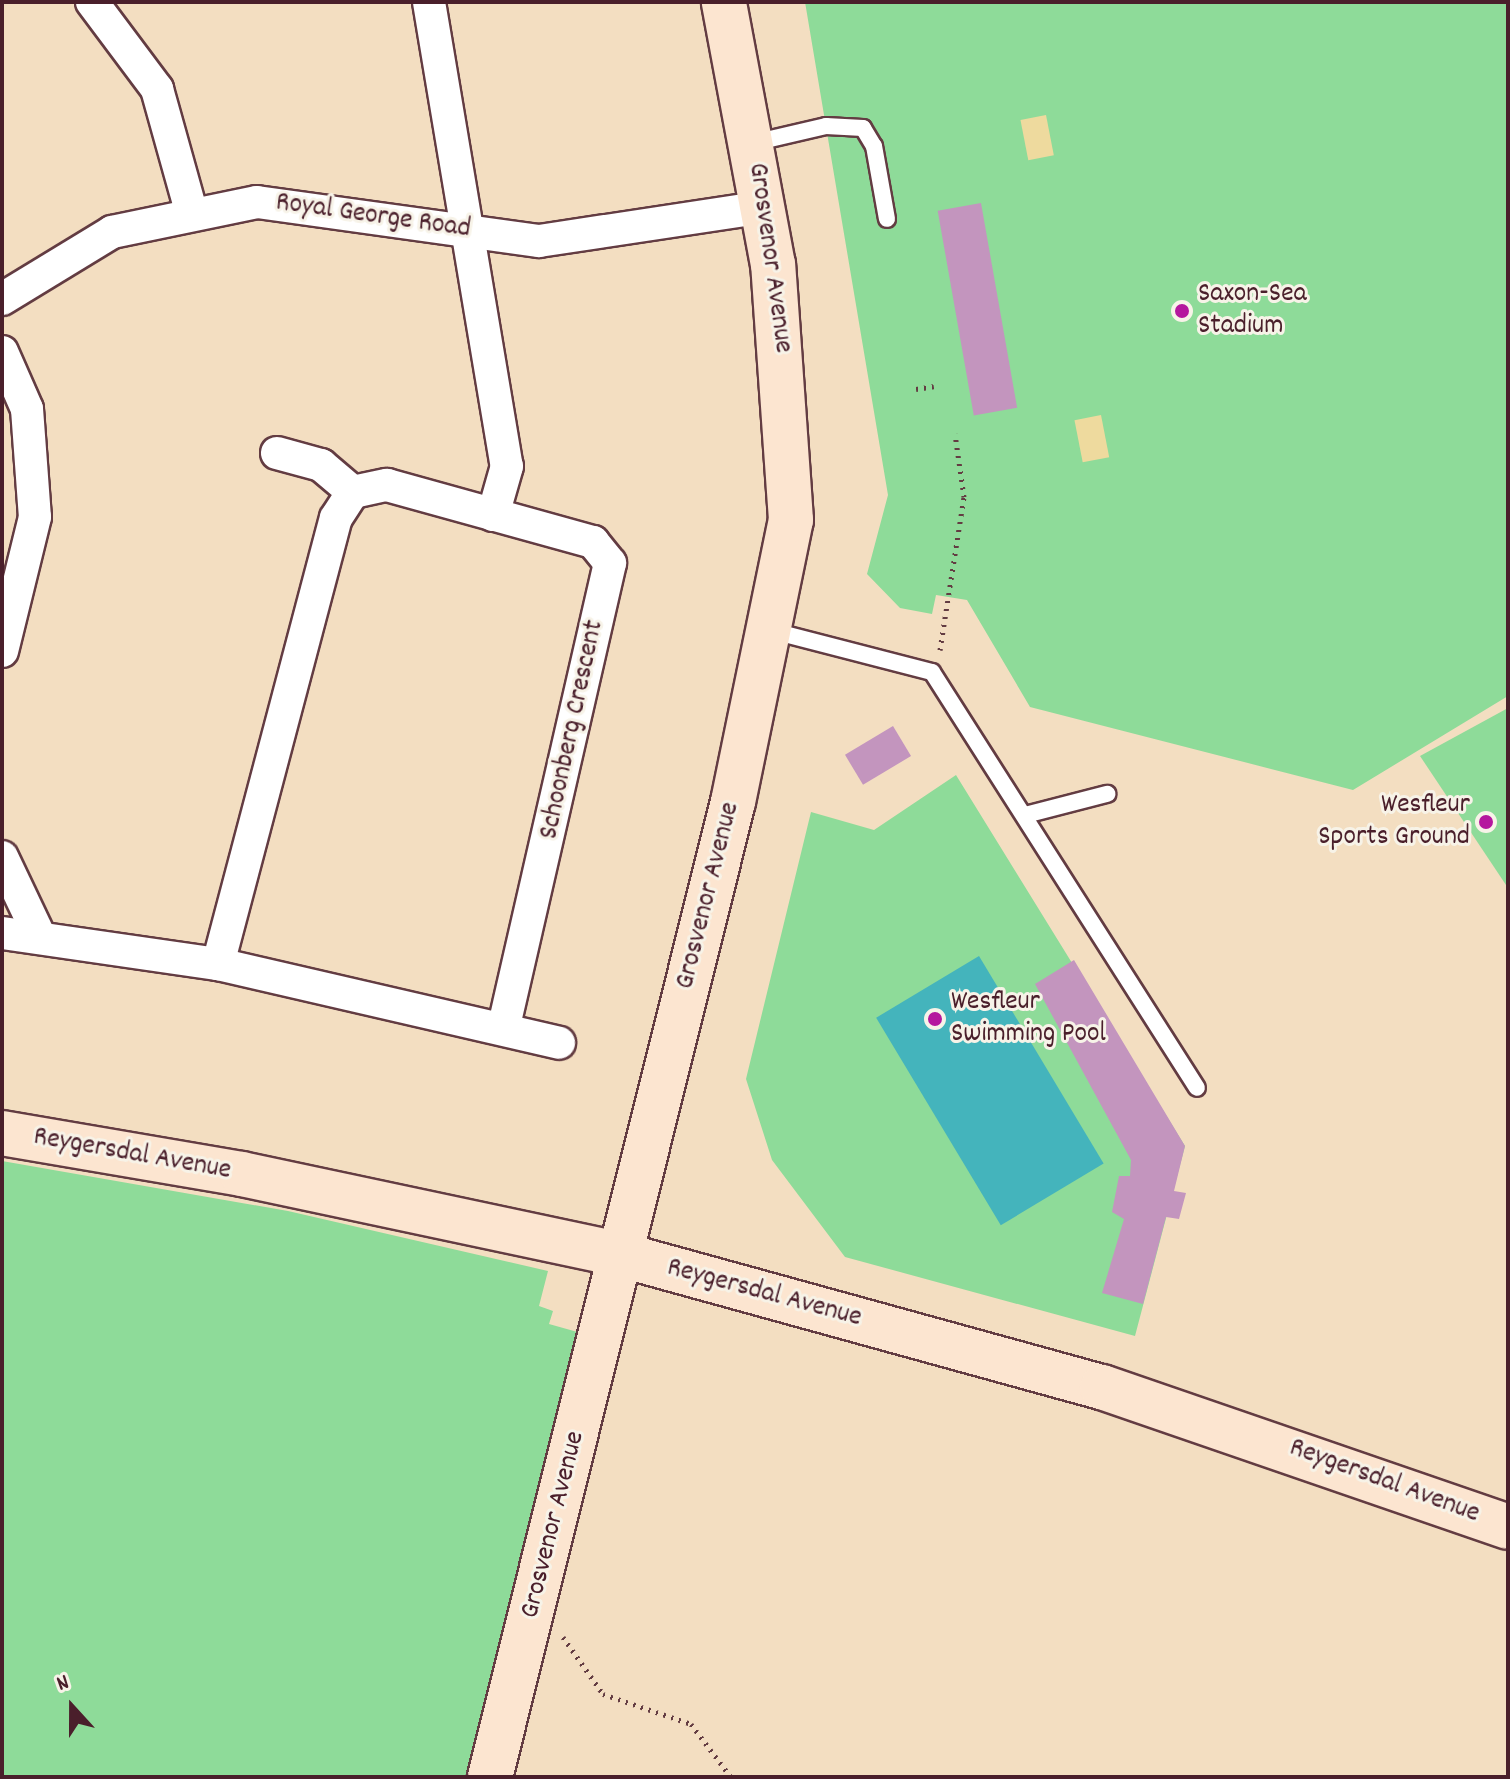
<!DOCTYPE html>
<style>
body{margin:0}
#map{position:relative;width:1510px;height:1779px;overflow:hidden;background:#f3dec1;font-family:Dekko,sans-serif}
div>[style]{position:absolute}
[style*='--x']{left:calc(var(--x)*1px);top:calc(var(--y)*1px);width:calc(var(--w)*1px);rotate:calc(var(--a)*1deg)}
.green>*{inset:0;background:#8edb99}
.sand>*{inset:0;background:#eeda9e;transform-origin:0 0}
.water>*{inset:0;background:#44b4bc;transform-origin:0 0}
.building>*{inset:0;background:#c395be;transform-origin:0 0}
.path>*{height:5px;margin-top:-2.5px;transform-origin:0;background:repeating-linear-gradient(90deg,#633c42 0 2px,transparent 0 8px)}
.roads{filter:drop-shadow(2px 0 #633c42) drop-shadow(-2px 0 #633c42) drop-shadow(0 2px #633c42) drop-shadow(0 -2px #633c42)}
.lane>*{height:16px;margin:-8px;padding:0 8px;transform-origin:8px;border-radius:8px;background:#fff}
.street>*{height:32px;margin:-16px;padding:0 16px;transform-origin:16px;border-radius:16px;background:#fff}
.secondary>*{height:44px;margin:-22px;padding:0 22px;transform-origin:22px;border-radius:22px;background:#fce5d0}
.dots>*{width:22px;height:22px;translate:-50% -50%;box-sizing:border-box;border:4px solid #f7f3e8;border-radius:50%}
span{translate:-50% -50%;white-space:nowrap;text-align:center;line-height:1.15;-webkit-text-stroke:6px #f7f3e8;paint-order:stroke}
.street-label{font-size:28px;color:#4a1f2b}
.poi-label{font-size:28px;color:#4a1f2b}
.left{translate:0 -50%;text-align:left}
.right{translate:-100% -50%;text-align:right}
.frame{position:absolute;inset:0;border:4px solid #4a1f2b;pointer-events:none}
.north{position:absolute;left:32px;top:1667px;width:80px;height:80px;-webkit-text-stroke:6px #f7f3e8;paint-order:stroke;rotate:339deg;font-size:22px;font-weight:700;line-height:32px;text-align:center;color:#4a1f2b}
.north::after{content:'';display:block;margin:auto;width:28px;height:36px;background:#4a1f2b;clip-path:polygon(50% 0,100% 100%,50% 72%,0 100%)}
</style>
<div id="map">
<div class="green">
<i style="clip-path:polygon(805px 2px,1508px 2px,1508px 696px,1353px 790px,1030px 707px,967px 600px,936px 595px,932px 614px,900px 608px,867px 574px,888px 495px)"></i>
<i style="clip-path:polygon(1508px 708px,1508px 888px,1420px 756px)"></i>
<i style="clip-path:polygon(956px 775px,1185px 1146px,1135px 1336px,845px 1257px,772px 1160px,746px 1079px,811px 812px,874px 830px)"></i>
<i style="clip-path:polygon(2px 1161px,288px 1211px,548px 1271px,539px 1306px,553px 1311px,549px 1324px,581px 1333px,471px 1777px,2px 1777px)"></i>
</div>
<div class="sand">
<i style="left:1046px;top:115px;width:41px;height:26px;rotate:79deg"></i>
<i style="left:1101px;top:415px;width:43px;height:27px;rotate:79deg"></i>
</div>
<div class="water">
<i style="left:979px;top:956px;width:242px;height:120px;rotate:59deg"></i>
</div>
<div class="building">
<i style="left:981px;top:203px;width:208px;height:44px;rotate:80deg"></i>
<i style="left:893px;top:726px;width:35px;height:56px;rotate:59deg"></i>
<i style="clip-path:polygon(1074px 960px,1185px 1146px,1174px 1191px,1186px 1193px,1179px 1219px,1166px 1217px,1143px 1304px,1102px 1293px,1124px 1219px,1112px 1212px,1119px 1176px,1130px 1176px,1131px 1160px,1035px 984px)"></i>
</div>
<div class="path">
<i style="--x:916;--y:389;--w:18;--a:-9"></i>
<i style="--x:940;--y:650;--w:155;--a:-81.1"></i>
<i style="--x:964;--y:497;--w:64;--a:-98.1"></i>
<i style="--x:563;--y:1637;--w:70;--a:54.9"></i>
<i style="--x:603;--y:1694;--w:93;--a:18.8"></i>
<i style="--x:691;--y:1724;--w:66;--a:53"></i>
</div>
<div class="roads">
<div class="lane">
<i style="--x:753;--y:143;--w:75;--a:-13.1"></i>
<i style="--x:826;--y:126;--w:37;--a:3"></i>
<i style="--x:863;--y:128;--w:21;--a:59"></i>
<i style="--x:874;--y:146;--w:74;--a:79.9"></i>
<i style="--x:773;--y:631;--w:164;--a:14.5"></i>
<i style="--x:932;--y:672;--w:493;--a:57.5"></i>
<i style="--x:1029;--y:814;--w:81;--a:-14.4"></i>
</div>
<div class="street">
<i style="--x:92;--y:2;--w:109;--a:53.2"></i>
<i style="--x:157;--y:89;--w:130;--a:74.4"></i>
<i style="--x:429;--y:2;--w:471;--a:80.5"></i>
<i style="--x:507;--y:466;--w:51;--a:105.9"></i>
<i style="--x:2;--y:299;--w:129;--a:-31.3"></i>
<i style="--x:112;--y:232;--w:148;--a:-11.7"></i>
<i style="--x:257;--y:202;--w:285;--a:7.9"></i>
<i style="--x:539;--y:241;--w:227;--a:-8.6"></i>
<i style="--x:2;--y:352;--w:62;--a:66.3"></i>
<i style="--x:27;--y:409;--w:108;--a:85.8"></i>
<i style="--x:35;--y:517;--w:138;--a:103.8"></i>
<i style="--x:277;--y:453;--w:46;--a:15.3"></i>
<i style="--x:321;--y:465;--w:42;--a:40.2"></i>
<i style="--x:2;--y:857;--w:89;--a:64.6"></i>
<i style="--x:2;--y:933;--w:218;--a:8.2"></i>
<i style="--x:218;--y:964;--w:350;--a:13"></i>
<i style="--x:218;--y:964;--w:461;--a:-75.2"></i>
<i style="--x:336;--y:518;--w:31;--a:-57"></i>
<i style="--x:353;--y:492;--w:35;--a:-12"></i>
<i style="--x:387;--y:485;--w:214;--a:15.5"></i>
<i style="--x:593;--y:542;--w:27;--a:51"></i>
<i style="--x:610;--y:563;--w:475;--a:102.9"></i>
</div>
<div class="secondary">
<i style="--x:2;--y:1133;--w:243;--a:9.7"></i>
<i style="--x:242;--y:1174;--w:389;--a:12"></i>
<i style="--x:622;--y:1255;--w:498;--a:15.4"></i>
<i style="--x:1102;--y:1387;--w:429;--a:19"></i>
<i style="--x:490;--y:1777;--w:1005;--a:-76.01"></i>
<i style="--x:733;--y:802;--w:288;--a:-78.4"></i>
<i style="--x:791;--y:520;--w:256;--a:-94"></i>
<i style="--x:773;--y:265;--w:268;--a:-100.6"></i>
</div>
</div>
<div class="dots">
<i style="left:1182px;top:311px;background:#b5179e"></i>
<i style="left:1486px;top:822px;background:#b5179e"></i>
<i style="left:935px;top:1019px;background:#b5179e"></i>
</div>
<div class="street-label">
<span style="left:373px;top:217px;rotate:8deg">Royal George Road</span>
<span style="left:769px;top:258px;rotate:82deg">Grosvenor Avenue</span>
<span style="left:573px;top:730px;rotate:-78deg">Schoonberg Crescent</span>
<span style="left:709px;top:896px;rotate:-76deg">Grosvenor Avenue</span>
<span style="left:132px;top:1155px;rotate:10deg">Reygersdal Avenue</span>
<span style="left:764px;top:1294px;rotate:15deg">Reygersdal Avenue</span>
<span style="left:1384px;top:1482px;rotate:20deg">Reygersdal Avenue</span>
<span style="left:554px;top:1525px;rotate:-76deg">Grosvenor Avenue</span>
</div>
<div class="poi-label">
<span class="left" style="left:1198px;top:311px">Saxon-Sea<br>Stadium</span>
<span class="right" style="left:1470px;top:822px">Wesfleur<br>Sports Ground</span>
<span class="left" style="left:951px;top:1019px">Wesfleur<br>Swimming Pool</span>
</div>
<div class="frame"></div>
<div class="north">N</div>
</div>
